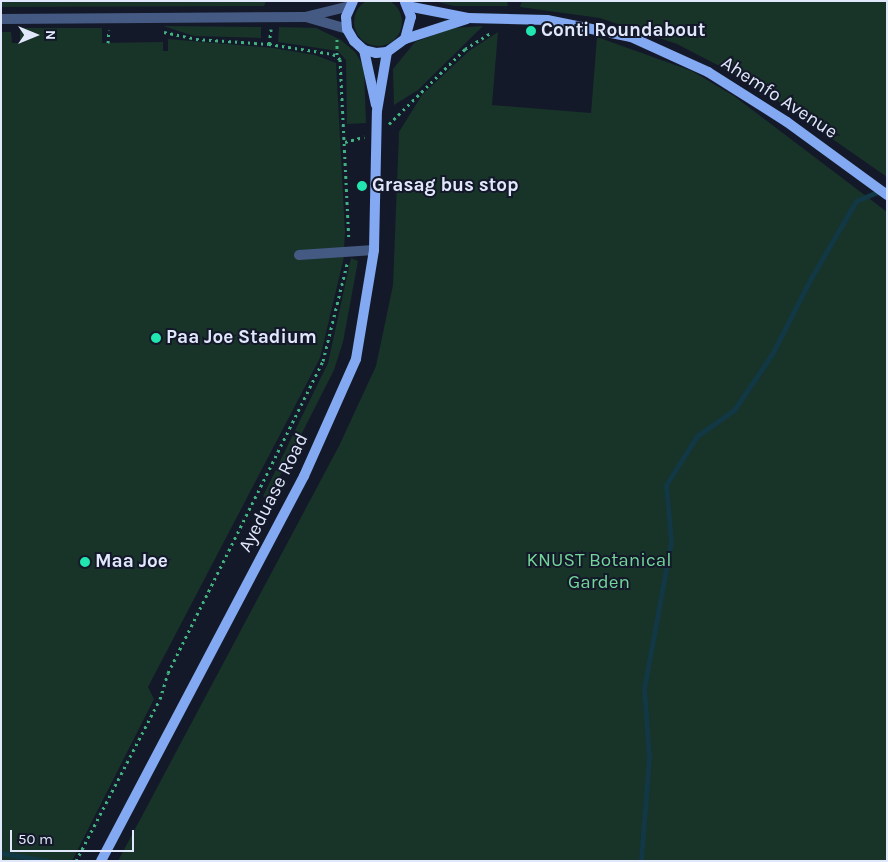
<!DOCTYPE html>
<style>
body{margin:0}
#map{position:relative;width:888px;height:862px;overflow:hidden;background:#14192a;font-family:Karla,sans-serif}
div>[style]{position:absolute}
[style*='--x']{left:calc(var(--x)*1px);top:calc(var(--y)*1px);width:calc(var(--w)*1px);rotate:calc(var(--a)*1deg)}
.green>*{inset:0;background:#183328}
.round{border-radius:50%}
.stream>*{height:5px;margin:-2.5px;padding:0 2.5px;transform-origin:2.5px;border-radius:2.5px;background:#123845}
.path>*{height:3px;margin-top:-1.5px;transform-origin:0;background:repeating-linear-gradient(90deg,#40b17f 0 2.5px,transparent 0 6.5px)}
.lane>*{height:10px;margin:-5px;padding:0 5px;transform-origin:5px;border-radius:5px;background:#455a83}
.street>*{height:10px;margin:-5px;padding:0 5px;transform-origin:5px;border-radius:5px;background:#455a83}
.secondary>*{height:10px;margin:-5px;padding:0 5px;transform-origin:5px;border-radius:5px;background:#82a9f1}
.dots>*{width:14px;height:14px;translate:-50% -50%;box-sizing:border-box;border:2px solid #14192a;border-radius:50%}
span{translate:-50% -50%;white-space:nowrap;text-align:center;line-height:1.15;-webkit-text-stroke:4px #14192a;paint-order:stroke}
.poi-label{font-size:19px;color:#e1e8fc;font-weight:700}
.left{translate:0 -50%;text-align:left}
.street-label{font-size:19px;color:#e1e8fc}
.park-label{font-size:19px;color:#73d598}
.frame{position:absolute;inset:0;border:2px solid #e1e8fc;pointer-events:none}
.north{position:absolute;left:10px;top:10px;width:50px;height:50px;-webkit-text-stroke:4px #14192a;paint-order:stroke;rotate:90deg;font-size:14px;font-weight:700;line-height:20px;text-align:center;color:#e1e8fc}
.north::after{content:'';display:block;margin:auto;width:18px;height:22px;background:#e1e8fc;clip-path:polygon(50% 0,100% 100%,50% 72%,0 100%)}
.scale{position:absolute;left:10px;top:830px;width:124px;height:22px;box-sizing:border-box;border:2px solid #e1e8fc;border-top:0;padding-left:6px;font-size:15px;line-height:18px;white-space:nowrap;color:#e1e8fc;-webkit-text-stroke:4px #14192a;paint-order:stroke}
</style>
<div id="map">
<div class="green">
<i class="round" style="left:354px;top:-2px;width:48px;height:48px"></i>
<i style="clip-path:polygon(1px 1px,266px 1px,264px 6px,1px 7px)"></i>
<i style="clip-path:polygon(434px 1px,507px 1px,508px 6px,454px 6px)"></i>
<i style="clip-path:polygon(522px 1px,887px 1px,887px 177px,752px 83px,677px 44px,600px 18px,520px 7px)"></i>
<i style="clip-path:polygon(163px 26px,261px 27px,261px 38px,194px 36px)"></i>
<i style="clip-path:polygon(483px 26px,418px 90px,394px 105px,393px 69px,415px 42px,452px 28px)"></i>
<i style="clip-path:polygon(279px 27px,316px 28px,341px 40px,355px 52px,364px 67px,366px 123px,347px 124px,346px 60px,338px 51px,278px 42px)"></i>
<i style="clip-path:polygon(20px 28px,102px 28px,102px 43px,163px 42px,163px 51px,168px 51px,168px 39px,273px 48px,315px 55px,336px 63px,345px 232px,344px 250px,337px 257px,344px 257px,320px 358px,148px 687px,154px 699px,72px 861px,1px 861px,1px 32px,11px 32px,12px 43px,26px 43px,20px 42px)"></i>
<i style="clip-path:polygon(498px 32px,492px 105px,591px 113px,597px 37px,692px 71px,734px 96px,887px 212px,887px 861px,118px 861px,339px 446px,376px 366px,393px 285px,399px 132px,422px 95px,469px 51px)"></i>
<i style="clip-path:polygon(351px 258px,358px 261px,343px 342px,334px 370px,268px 500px,263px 496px,328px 363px)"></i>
</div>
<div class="stream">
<i style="--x:1;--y:853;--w:48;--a:9.7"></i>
<i style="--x:641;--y:861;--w:103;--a:-85.6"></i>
<i style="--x:649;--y:758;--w:69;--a:-94.1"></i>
<i style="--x:644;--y:689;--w:149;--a:-79.6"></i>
<i style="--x:671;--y:542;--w:57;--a:-95"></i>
<i style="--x:666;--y:485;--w:58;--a:-57.7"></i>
<i style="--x:697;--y:436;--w:45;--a:-35.1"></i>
<i style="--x:734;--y:410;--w:68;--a:-55.8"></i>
<i style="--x:772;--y:354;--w:85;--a:-62.8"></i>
<i style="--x:811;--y:278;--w:89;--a:-59.7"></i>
<i style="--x:856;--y:201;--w:34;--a:-23"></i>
</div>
<div class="path">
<i style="--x:164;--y:32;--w:33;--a:12"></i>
<i style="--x:196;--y:39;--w:73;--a:3.9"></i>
<i style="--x:269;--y:44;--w:65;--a:8.9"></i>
<i style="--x:333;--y:54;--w:9;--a:36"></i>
<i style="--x:340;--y:59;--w:181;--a:87.2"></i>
<i style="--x:108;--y:43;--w:13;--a:-86"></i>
<i style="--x:269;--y:44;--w:15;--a:-82"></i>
<i style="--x:337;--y:55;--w:17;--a:-90"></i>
<i style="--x:389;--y:124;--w:107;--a:-44.6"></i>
<i style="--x:465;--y:49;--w:32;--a:-32"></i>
<i style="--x:345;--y:142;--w:20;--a:-15"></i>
<i style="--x:76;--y:861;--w:182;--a:-62.6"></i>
<i style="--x:160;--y:699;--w:27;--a:-73"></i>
<i style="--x:168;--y:673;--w:348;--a:-63.6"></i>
<i style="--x:323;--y:361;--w:100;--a:-76.1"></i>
</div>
<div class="lane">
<i style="--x:299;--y:255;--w:75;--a:-3.8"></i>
</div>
<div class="street">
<i style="--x:306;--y:17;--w:43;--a:16.3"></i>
<i style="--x:1;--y:19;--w:304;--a:-0.4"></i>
<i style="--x:305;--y:17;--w:46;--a:-13.7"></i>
</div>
<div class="secondary">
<i style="--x:353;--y:1;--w:17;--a:114"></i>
<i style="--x:346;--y:17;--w:12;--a:85"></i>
<i style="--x:347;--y:29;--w:14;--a:60"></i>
<i style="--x:354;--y:41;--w:13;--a:42"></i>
<i style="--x:364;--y:50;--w:12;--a:14"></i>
<i style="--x:376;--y:53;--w:11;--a:-5"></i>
<i style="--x:387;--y:52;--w:22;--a:-36"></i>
<i style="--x:405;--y:39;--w:23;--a:-75"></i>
<i style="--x:411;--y:17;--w:16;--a:-112"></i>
<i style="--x:407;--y:6;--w:62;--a:11.1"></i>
<i style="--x:468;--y:18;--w:79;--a:1.5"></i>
<i style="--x:547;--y:20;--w:86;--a:11.4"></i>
<i style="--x:631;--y:37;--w:85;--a:24.4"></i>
<i style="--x:708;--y:72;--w:93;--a:32.3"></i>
<i style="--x:787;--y:122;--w:124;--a:36.1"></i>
<i style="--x:405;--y:39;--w:65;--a:-17.9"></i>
<i style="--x:364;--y:50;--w:56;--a:77.7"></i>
<i style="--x:101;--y:861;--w:435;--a:-62.2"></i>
<i style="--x:304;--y:476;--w:128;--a:-66"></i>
<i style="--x:356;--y:359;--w:110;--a:-80.6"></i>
<i style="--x:374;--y:250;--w:139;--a:-88.8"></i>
<i style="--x:377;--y:111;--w:60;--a:-80.4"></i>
</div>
<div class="dots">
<i style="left:531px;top:31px;background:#22e6af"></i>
<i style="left:362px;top:186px;background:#22e6af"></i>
<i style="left:156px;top:338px;background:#22e6af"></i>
<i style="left:85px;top:562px;background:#22e6af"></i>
</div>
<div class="poi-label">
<span class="left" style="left:541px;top:31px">Conti Roundabout</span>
<span class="left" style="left:372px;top:186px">Grasag bus stop</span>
<span class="left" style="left:166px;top:338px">Paa Joe Stadium</span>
<span class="left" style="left:95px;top:562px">Maa Joe</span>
</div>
<div class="street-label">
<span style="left:779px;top:98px;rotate:33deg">Ahemfo Avenue</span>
<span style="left:274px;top:493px;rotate:-63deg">Ayeduase Road</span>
</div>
<div class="park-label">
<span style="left:599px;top:572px">KNUST Botanical<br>Garden</span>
</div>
<div class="frame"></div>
<div class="north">N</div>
<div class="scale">50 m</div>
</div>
